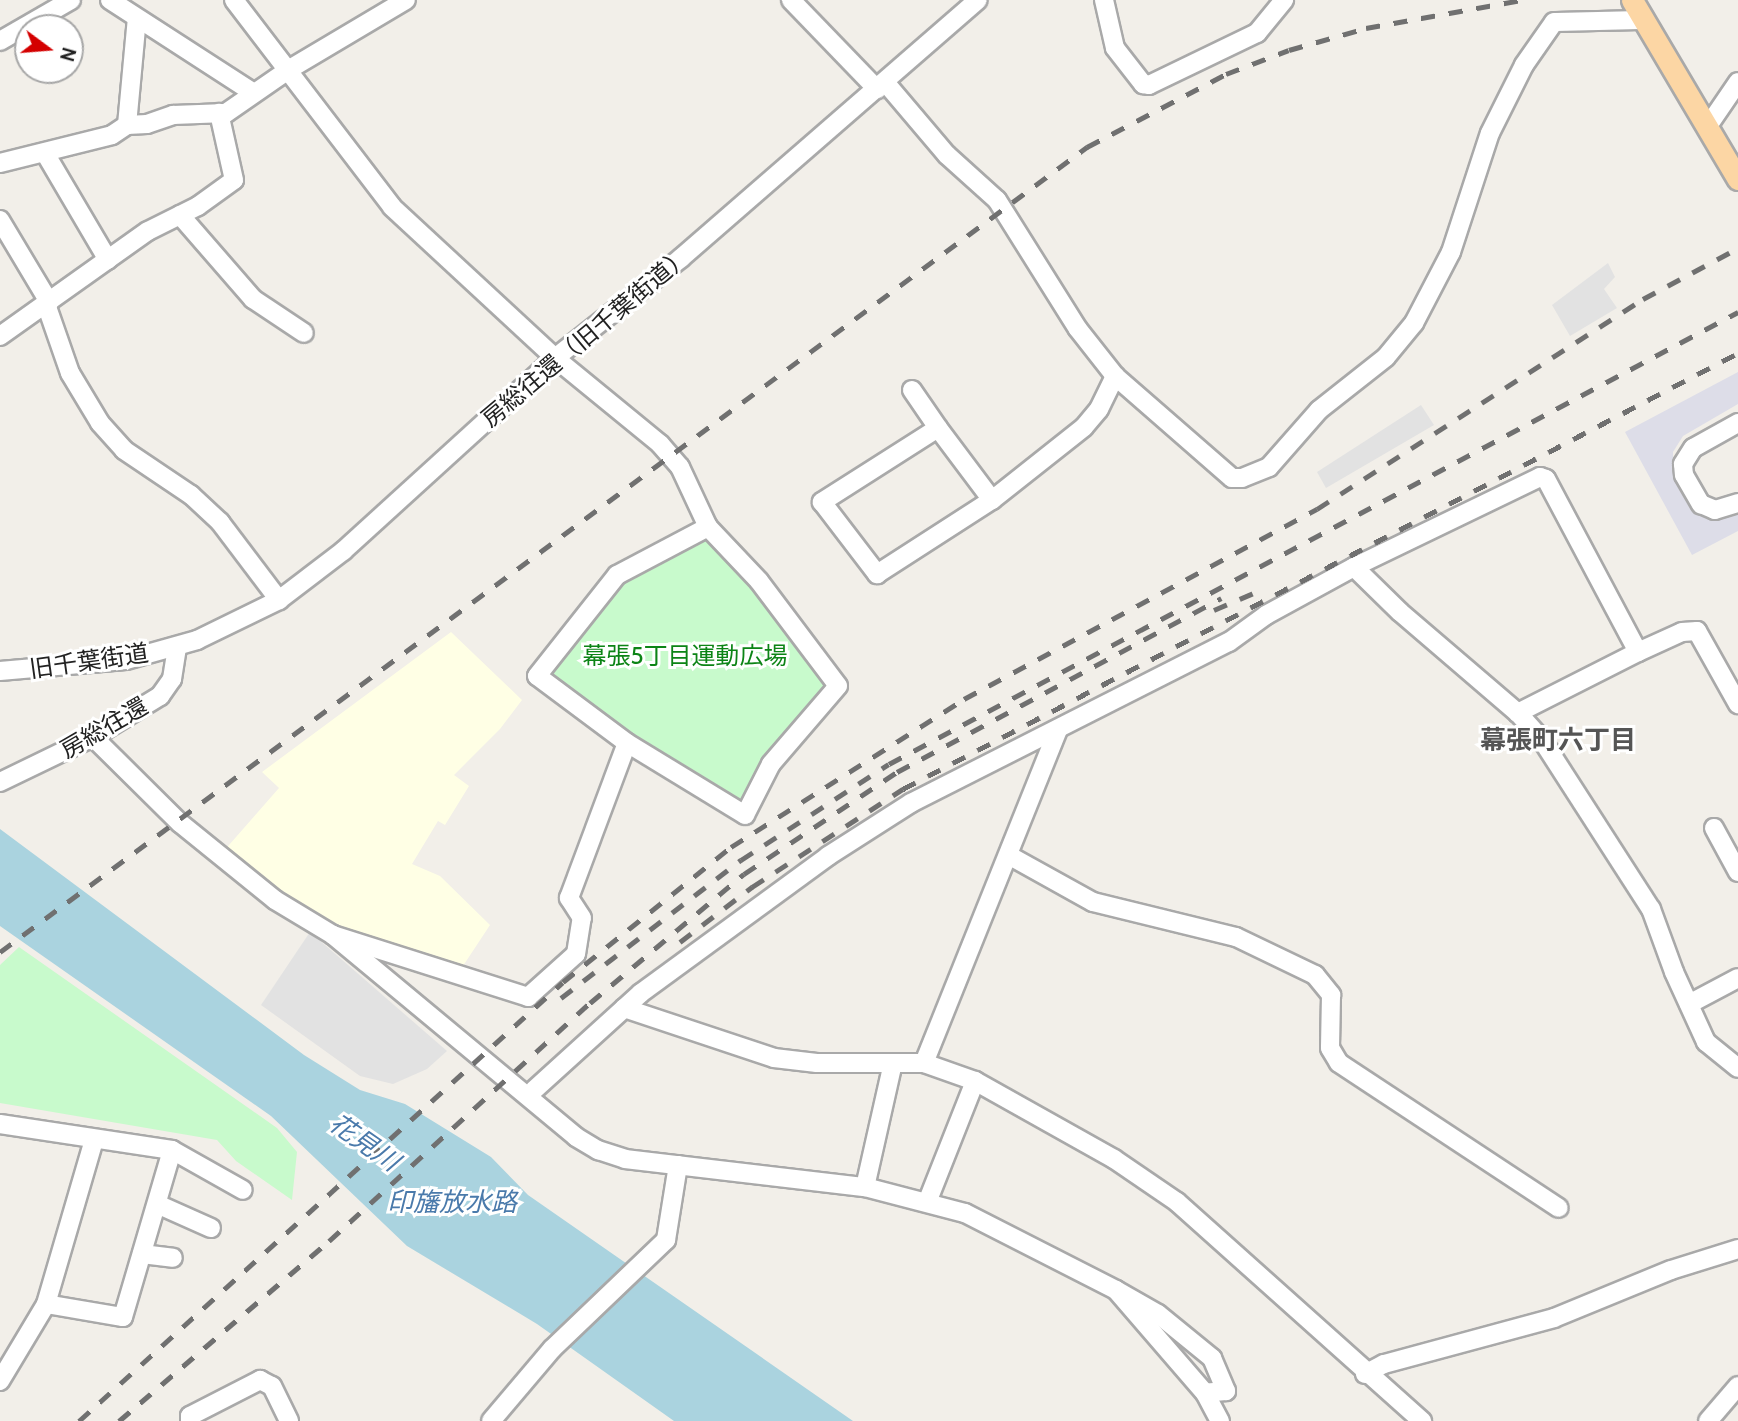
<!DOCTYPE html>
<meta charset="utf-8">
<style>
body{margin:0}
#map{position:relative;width:1738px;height:1421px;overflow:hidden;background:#f2efe9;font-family:Cabin,"Noto Sans JP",sans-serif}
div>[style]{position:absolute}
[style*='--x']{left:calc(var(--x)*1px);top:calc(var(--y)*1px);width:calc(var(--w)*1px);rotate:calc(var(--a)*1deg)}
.education>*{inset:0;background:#ffffe5}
.park>*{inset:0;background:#c8facc}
.parking>*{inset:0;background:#e2e2e2}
.plaza>*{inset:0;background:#dddde8}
.water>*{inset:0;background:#aad3df}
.roads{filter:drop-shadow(2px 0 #a9a9a9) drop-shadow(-2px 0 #a9a9a9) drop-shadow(0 2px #a9a9a9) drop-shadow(0 -2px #a9a9a9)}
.minor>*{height:18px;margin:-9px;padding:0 9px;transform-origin:9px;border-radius:9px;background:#fff}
.major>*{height:21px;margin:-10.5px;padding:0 10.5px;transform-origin:10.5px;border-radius:10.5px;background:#fcd6a4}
.rail>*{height:5px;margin-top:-2.5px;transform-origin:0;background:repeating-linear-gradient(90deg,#707070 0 14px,transparent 0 28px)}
span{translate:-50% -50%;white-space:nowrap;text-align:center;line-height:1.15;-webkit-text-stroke:6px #fff;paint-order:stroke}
.street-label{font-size:24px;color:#222}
.park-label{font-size:24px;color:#0c8416}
.neighbourhood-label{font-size:26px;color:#555;font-weight:700}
.water-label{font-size:26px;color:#4a7aab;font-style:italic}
.north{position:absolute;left:14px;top:14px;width:70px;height:70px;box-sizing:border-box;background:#fff;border:2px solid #a7a7a7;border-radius:50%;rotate:106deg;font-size:19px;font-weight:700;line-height:28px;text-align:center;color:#222}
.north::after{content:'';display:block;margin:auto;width:24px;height:32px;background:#d40000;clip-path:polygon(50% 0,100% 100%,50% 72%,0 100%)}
</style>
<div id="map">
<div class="education">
<i style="clip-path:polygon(451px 632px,522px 700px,500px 729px,454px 775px,469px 786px,445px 825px,438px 821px,412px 864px,440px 876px,490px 925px,461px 969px,323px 924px,222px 853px,279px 788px,262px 772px)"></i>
</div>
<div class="park">
<i style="clip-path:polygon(705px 539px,713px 539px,754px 584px,830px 681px,747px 805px,738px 806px,623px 734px,548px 678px,548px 672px,620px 578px)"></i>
<i style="clip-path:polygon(19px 947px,277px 1128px,297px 1152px,292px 1200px,236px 1161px,217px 1140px,0 1103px,0 965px)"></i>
</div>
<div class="parking">
<i style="clip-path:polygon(1608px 263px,1615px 277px,1604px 289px,1617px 308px,1570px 336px,1552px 305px)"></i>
<i style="clip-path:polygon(1421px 405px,1434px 425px,1326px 488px,1317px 472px)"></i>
<i style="clip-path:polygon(310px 932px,447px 1051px,427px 1069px,393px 1084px,360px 1076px,261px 1005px)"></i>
</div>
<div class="plaza">
<i style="clip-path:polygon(1738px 372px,1738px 404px,1683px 436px,1673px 452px,1673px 471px,1689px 505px,1704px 514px,1738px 506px,1738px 531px,1692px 555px,1625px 432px)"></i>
</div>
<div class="water">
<i style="clip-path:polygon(0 829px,304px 1055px,360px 1090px,405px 1104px,491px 1157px,528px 1195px,853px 1421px,674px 1421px,537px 1324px,407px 1246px,271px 1116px,0 926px)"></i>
</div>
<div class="roads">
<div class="minor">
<i style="--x:110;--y:0;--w:171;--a:32.9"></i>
<i style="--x:234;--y:0;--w:260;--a:52.6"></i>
<i style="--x:392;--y:207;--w:222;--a:42.8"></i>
<i style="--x:555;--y:358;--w:136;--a:39.3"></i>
<i style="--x:660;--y:444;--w:30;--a:49"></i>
<i style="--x:680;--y:467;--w:66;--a:65"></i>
<i style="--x:708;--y:527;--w:74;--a:46.6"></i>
<i style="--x:759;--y:581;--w:131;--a:53"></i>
<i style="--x:838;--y:686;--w:103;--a:130.7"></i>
<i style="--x:771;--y:764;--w:57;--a:117"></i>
<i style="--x:745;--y:815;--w:138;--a:-148.6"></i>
<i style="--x:627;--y:743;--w:112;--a:-143.3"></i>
<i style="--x:537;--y:676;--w:129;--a:-51.6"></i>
<i style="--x:617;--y:575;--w:103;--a:-27.8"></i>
<i style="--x:791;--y:0;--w:124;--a:46"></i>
<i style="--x:1104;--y:0;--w:49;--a:77.1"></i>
<i style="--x:1115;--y:48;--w:46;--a:52.1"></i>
<i style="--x:1143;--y:84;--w:6;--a:9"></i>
<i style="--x:1149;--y:85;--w:120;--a:-25.7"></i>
<i style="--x:1257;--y:33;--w:43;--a:-50.7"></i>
<i style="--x:0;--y:41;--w:82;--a:-30"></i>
<i style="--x:885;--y:82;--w:96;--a:49.7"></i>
<i style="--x:947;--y:155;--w:67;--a:42"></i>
<i style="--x:997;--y:200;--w:152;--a:57.9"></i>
<i style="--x:1078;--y:329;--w:60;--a:51.8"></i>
<i style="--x:1115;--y:376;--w:155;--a:41.1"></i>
<i style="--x:1232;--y:478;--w:10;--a:0"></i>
<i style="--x:1242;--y:478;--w:29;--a:-22"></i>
<i style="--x:1269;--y:467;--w:76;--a:-48.7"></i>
<i style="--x:1319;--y:410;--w:85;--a:-38.3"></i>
<i style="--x:1386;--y:357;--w:44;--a:-50.5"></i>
<i style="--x:1414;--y:323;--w:80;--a:-62.5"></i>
<i style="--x:1451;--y:252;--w:125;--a:-71.9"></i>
<i style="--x:1490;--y:133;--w:76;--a:-63.4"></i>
<i style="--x:1524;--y:65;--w:52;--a:-55.1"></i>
<i style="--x:1554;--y:22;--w:88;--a:-1.3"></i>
<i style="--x:127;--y:125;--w:107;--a:-84.7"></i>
<i style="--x:1708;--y:126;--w:53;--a:-55.7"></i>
<i style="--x:45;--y:153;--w:124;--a:59.5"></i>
<i style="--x:0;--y:163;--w:115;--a:-14"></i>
<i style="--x:112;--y:135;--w:18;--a:-34"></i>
<i style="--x:127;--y:125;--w:20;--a:-3"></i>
<i style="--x:147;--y:124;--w:28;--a:-19"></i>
<i style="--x:173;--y:115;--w:53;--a:-2.2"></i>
<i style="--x:226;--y:113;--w:75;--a:-34.7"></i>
<i style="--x:288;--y:70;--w:137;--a:-30.7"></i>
<i style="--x:180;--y:215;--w:111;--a:49"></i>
<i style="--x:253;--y:299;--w:61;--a:33.7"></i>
<i style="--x:0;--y:220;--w:96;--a:59.1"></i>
<i style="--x:46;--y:304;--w:73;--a:70.8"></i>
<i style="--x:70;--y:373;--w:58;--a:59"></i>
<i style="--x:100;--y:423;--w:36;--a:48"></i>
<i style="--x:124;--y:450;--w:81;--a:33.9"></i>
<i style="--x:191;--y:495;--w:40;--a:43"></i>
<i style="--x:220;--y:522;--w:98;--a:52.9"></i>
<i style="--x:0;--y:336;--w:181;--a:-35.4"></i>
<i style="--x:148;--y:231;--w:56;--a:-26.6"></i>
<i style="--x:198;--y:206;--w:44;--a:-35.8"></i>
<i style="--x:234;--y:180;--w:69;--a:-102.6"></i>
<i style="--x:912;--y:390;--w:46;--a:55.6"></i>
<i style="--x:1738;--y:423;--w:51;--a:150.9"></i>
<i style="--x:1693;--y:448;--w:19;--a:122"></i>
<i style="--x:1683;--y:464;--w:11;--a:85"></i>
<i style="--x:1684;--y:475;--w:34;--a:60"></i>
<i style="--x:1701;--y:504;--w:15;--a:23"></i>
<i style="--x:1715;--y:510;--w:24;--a:-17"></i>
<i style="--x:992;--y:500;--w:90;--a:-126.9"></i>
<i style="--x:938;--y:428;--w:138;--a:147.5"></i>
<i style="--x:822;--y:502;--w:91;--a:52.6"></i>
<i style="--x:877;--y:574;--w:137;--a:-32.8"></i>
<i style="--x:992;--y:500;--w:117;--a:-38.4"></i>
<i style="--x:1084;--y:427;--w:23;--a:-50"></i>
<i style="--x:1099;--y:409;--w:37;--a:-64"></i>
<i style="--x:1354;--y:567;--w:64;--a:44.4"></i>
<i style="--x:1400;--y:612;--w:155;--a:40.6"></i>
<i style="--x:1518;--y:713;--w:36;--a:48"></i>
<i style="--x:1542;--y:740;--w:201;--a:57.2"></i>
<i style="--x:1651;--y:909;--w:67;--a:69.9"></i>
<i style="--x:1674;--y:972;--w:77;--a:65.4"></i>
<i style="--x:1706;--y:1042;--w:41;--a:39.1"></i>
<i style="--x:1638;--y:652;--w:48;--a:-24.4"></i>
<i style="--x:1682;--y:632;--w:15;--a:-4"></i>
<i style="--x:1697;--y:631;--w:84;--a:60.7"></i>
<i style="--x:0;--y:671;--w:126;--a:-5"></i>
<i style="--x:126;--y:660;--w:74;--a:-15.7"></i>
<i style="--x:197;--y:640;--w:91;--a:-26"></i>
<i style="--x:279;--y:600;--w:81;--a:-37.4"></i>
<i style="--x:343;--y:551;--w:287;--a:-42.3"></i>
<i style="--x:555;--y:358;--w:161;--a:-38.4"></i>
<i style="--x:681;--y:258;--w:393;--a:-41"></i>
<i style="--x:93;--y:737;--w:122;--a:44.7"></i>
<i style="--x:180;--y:823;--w:122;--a:39"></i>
<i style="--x:275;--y:900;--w:68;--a:31.1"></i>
<i style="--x:333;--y:935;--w:316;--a:39.7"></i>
<i style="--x:576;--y:1137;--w:26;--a:31"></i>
<i style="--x:598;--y:1150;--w:28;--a:18"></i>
<i style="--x:625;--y:1159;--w:242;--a:6.7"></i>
<i style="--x:865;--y:1187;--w:103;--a:14.6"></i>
<i style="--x:965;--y:1213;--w:169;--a:27"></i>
<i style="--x:1116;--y:1290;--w:48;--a:29.7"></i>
<i style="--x:1158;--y:1314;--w:70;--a:39.2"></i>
<i style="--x:1212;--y:1358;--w:36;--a:67"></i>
<i style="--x:1226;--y:1391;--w:21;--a:175"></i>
<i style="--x:1205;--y:1393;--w:136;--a:-130.8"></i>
<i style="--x:0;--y:782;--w:103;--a:-25.8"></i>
<i style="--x:93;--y:737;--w:79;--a:-31.5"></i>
<i style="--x:160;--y:696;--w:21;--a:-55"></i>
<i style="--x:172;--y:679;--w:32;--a:-81"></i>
<i style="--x:1714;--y:828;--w:50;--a:61.4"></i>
<i style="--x:1010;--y:856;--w:95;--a:29"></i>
<i style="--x:1093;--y:902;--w:147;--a:13.8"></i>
<i style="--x:1236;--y:937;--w:88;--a:25.7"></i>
<i style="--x:1315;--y:975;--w:26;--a:51"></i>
<i style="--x:1331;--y:995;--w:53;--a:91.1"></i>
<i style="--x:1330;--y:1048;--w:17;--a:59"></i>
<i style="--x:1339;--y:1063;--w:263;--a:33.4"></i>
<i style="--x:333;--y:935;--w:205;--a:17.6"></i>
<i style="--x:528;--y:997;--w:64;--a:-41.9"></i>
<i style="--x:576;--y:954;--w:36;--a:-81"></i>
<i style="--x:582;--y:918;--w:24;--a:-123"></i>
<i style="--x:569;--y:898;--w:165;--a:-69.5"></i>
<i style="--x:1689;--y:1004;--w:55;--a:-28"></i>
<i style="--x:624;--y:1008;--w:158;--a:18.4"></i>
<i style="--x:774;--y:1058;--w:43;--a:6.6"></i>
<i style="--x:817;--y:1063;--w:107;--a:0"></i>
<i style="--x:924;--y:1063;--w:54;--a:19.4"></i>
<i style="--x:975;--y:1081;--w:159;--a:29.3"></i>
<i style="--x:1114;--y:1159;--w:76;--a:34.3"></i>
<i style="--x:1177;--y:1202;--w:329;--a:41.8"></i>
<i style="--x:924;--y:1063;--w:360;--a:-68.1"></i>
<i style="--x:534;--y:1090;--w:144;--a:-42.2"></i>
<i style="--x:641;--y:993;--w:232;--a:-36.2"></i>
<i style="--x:828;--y:856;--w:98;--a:-32.6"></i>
<i style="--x:911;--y:803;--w:356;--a:-26.9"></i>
<i style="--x:1229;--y:642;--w:46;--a:-36.1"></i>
<i style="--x:1266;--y:615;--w:100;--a:-28.6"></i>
<i style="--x:1354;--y:567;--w:207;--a:-25.8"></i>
<i style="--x:1540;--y:477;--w:6;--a:18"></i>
<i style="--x:1546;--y:479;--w:196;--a:62"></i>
<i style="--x:1638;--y:652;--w:135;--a:153.1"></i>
<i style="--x:0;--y:1124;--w:174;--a:8.6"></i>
<i style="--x:172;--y:1150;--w:81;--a:29.4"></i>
<i style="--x:865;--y:1187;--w:127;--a:-77.3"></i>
<i style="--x:928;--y:1200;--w:128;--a:-68.4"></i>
<i style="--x:157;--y:1204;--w:59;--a:24"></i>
<i style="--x:142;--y:1254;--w:31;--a:7"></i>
<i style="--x:46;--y:1304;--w:78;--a:9.6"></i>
<i style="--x:123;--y:1317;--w:174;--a:-73.6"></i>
<i style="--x:1365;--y:1374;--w:21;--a:-28"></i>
<i style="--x:1384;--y:1364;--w:176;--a:-15.1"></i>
<i style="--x:1554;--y:1318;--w:126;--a:-22.3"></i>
<i style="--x:1671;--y:1270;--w:70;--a:-17.4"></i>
<i style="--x:0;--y:1381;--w:90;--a:-59.1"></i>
<i style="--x:46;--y:1304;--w:171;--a:-73.7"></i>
<i style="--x:1205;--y:1393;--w:32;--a:62"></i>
<i style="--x:190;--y:1421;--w:5;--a:-90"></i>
<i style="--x:190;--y:1416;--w:79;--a:-27.2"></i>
<i style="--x:260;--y:1380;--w:13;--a:27"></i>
<i style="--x:272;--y:1386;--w:39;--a:64"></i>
<i style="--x:491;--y:1421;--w:94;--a:-49.7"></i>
<i style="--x:552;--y:1349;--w:158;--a:-43.7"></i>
<i style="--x:666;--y:1240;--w:76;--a:-80.9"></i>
<i style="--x:1708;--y:1421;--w:46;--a:-49.4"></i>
</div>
<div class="major">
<i style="--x:1632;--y:0;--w:208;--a:59.4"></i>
</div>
</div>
<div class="rail">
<i style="--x:1214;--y:610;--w:46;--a:-23.2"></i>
<i style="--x:680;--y:942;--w:91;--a:-37.4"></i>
<i style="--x:752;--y:887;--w:180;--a:-33"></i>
<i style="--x:903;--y:789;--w:942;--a:-27.57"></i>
<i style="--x:0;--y:952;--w:1353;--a:-36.52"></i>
<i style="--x:1087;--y:147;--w:157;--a:-27.7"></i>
<i style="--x:1226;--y:74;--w:67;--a:-20.9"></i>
<i style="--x:1289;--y:50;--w:80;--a:-15.9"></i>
<i style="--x:1366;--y:28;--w:158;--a:-10.2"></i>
<i style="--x:561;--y:998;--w:227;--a:-37.5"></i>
<i style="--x:741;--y:860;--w:176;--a:-33"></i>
<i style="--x:889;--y:764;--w:962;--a:-28.03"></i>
<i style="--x:79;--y:1421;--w:653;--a:-42.21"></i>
<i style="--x:563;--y:982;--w:216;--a:-38.8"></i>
<i style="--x:731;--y:847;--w:276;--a:-32.4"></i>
<i style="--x:964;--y:699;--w:401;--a:-28.3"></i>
<i style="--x:1317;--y:509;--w:388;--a:-32.8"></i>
<i style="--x:1643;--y:299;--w:108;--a:-28.2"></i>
<i style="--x:119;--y:1421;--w:277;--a:-40.6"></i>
<i style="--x:329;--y:1241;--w:353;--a:-42.4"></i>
<i style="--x:590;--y:1003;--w:201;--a:-40"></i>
<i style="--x:744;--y:874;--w:184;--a:-33.7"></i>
<i style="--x:897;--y:772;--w:368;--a:-28.2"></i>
</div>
<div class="street-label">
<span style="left:586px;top:337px;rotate:-40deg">房総往還（旧千葉街道）</span>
<span style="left:89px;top:661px;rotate:-8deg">旧千葉街道</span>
<span style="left:104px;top:728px;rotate:-30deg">房総往還</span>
</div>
<div class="park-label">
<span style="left:685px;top:656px">幕張5丁目運動広場</span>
</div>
<div class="neighbourhood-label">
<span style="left:1558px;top:741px">幕張町六丁目</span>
</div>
<div class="water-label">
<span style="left:364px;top:1143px;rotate:35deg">花見川</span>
<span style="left:452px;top:1203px">印旛放水路</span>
</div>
<div class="north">N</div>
</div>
